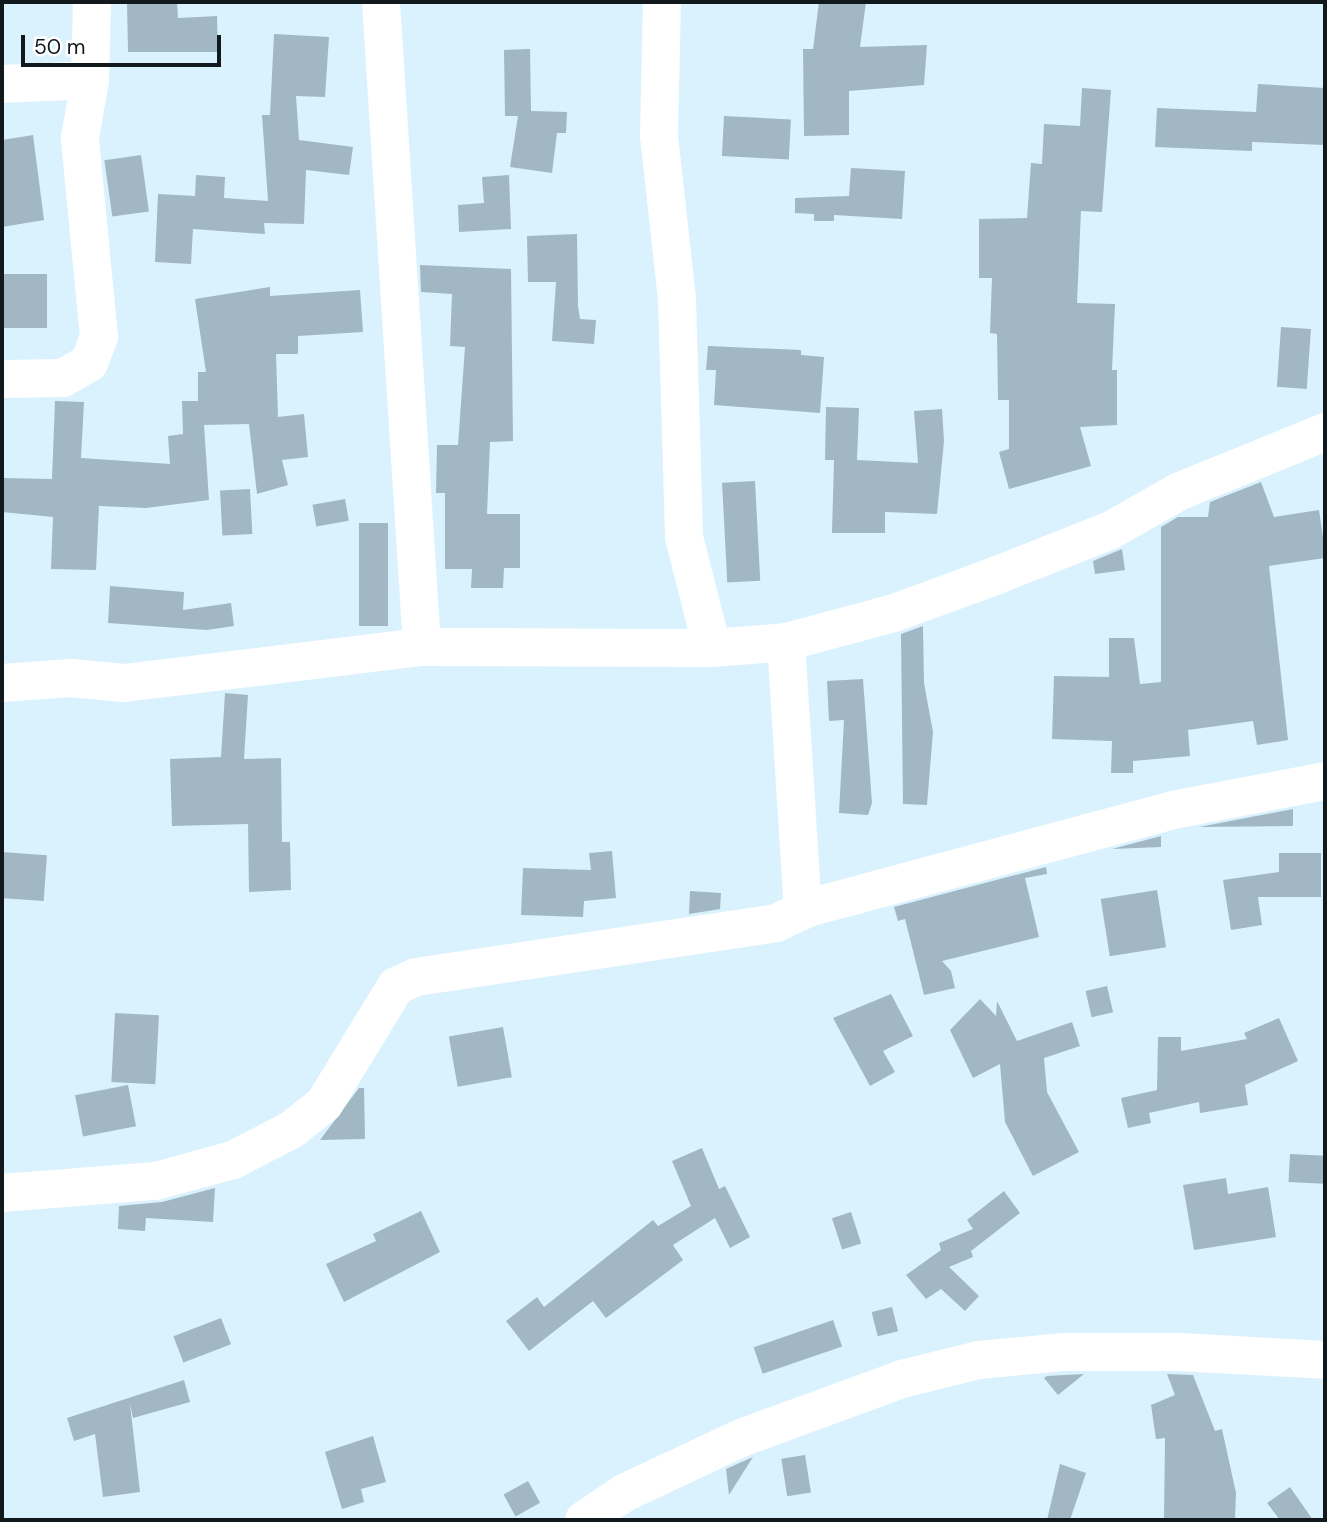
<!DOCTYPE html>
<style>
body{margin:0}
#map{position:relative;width:1327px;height:1522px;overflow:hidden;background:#daf2fe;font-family:"DM Sans",sans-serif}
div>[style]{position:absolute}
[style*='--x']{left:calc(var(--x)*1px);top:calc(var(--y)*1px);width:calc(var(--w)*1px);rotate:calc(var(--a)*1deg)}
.building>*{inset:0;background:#a1b8c4;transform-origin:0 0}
.minor>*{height:38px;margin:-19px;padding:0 19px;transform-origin:19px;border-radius:19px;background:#fff}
span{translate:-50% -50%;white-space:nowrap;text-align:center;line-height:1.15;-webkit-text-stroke:6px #fff;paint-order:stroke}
.frame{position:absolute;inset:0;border:4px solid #11191d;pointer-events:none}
.scale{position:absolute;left:21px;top:35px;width:200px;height:32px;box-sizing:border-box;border:4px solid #11191d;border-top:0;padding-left:9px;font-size:21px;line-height:24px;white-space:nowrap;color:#11191d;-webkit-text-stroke:5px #fff;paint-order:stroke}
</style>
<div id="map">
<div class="building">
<i style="clip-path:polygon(127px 2px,177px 2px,178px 18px,217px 16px,218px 52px,128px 52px)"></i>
<i style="clip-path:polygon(819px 2px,866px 2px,860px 47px,927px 45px,924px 85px,849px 91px,849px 135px,804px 136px,803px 49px,813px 49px)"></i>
<i style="clip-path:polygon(274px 34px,329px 37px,325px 97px,296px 96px,299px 140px,353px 147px,349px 175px,306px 170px,304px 224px,264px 223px,265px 234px,193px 229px,191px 264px,155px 262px,158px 194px,195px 196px,196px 175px,225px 177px,224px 198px,268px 201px,262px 115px,270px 115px)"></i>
<i style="clip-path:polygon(530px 49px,531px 111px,567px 112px,566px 133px,557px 133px,552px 173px,510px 167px,518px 116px,505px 116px,504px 50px)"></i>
<i style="clip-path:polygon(1258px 84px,1325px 88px,1325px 145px,1252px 142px,1252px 151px,1155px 147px,1157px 108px,1256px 112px)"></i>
<i style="clip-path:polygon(1082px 88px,1111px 90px,1102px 212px,1081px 211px,1077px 303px,1115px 304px,1112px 370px,1117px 370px,1117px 425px,1080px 427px,1091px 466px,1009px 489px,999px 452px,1009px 449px,1009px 400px,998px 400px,997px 334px,990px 333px,992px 278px,979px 278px,979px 219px,1027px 218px,1031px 163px,1042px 164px,1044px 124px,1080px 126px)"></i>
<i style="left:724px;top:116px;width:67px;height:40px;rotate:3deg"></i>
<i style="clip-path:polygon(33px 135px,44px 220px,2px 227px,2px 140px)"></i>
<i style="left:141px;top:155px;width:57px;height:37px;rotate:82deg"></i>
<i style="clip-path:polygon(851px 168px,905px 171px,902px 219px,834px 215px,834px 221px,814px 221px,814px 214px,795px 213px,795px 198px,849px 196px)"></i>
<i style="clip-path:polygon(509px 175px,511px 229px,459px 232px,458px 205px,484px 203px,482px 177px)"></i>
<i style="clip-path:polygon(577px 234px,578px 306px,580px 319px,596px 320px,594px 344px,552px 341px,556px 282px,528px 282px,527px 236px)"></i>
<i style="clip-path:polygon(420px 265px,511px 269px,513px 441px,490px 442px,487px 514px,520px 514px,520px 568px,504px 568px,503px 588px,471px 588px,472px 569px,445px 569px,445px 493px,436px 493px,437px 445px,458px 445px,465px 347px,450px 346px,452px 294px,421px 292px)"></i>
<i style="left:47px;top:274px;width:54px;height:45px;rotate:90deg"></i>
<i style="clip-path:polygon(270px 287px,270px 296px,360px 290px,363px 332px,298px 336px,298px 354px,276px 354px,278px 417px,304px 414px,308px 457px,282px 460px,288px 485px,257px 494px,249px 424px,204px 425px,209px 500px,146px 508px,99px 506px,96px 570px,51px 569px,53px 517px,2px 512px,2px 478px,52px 479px,55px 401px,84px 402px,81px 458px,170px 464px,168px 436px,183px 434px,182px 401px,198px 401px,198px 372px,206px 372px,195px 299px)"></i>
<i style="left:1281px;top:327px;width:30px;height:60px;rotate:4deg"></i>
<i style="clip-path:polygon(708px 346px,801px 350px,801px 355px,824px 357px,820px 413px,714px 405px,716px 370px,706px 370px)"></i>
<i style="clip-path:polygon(826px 407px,859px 408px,857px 460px,918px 463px,914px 411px,942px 409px,944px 441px,937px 514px,885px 512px,885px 533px,832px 533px,834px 460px,825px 460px)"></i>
<i style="left:755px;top:481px;width:100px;height:33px;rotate:87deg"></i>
<i style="clip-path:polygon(1261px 482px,1274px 517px,1319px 510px,1325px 551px,1325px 558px,1269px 566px,1288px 740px,1257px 745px,1253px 721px,1188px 730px,1190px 756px,1133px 761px,1133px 773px,1111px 773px,1112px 741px,1052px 739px,1054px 676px,1109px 677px,1109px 638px,1134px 638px,1140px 684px,1161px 682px,1161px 527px,1178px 517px,1208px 517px,1210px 502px)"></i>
<i style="left:250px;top:489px;width:45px;height:30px;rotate:87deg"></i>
<i style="left:345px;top:499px;width:22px;height:33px;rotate:80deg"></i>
<i style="left:359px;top:523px;width:29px;height:103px"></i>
<i style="clip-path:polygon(1122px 549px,1125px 570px,1095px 574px,1093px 561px)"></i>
<i style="clip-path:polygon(110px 586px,184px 592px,183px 610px,231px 603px,234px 626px,207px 630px,108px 623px)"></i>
<i style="clip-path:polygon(923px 626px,924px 683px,933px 732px,927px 805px,903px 804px,901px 634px)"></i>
<i style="clip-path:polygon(863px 679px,872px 803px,868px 815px,839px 813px,844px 720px,829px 721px,827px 681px)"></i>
<i style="clip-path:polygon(225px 693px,248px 695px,244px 759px,281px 758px,282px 842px,290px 842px,291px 890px,249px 892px,248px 824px,172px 826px,170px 759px,221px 757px)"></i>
<i style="clip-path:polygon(1293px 809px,1293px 826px,1199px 827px)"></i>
<i style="clip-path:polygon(1161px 836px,1161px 847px,1112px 849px)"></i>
<i style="clip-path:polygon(612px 851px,616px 898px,584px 901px,583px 917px,521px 915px,523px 868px,591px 870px,589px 853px)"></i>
<i style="left:2px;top:852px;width:45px;height:46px;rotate:4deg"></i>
<i style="clip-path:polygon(1279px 853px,1321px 853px,1321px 897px,1258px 897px,1262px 925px,1231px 930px,1223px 880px,1279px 872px)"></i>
<i style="clip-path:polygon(1046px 867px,1047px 874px,1025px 878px,1039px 937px,942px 961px,951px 971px,955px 988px,924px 995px,905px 919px,898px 921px,894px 907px)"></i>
<i style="left:1157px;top:890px;width:58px;height:57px;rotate:81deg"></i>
<i style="clip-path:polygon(690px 891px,721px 893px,720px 909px,689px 914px)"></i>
<i style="left:1107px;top:986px;width:27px;height:22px;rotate:77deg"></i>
<i style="clip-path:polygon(891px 994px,913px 1036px,883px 1051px,895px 1072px,870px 1086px,833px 1018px)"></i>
<i style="clip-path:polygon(980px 999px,996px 1016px,997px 1001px,1017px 1041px,1072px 1022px,1080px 1046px,1044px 1058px,1047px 1092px,1079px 1152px,1033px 1176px,1005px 1122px,1000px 1064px,973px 1078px,950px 1030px)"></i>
<i style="left:115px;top:1013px;width:44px;height:69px;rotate:3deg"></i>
<i style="clip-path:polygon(1279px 1018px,1298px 1061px,1245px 1085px,1248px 1105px,1200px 1113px,1199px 1102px,1149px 1113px,1151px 1123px,1128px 1128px,1121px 1098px,1157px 1090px,1158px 1037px,1181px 1037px,1181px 1051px,1247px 1039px,1244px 1033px)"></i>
<i style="left:503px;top:1027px;width:51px;height:55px;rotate:80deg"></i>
<i style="left:128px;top:1085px;width:42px;height:54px;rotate:79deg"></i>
<i style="clip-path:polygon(359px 1088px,364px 1088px,365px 1139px,320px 1140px)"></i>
<i style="clip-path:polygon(702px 1148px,719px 1189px,725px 1186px,750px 1237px,730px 1248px,715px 1218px,673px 1245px,683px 1260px,606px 1318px,593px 1301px,529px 1351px,506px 1321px,537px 1297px,544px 1307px,653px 1220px,658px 1226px,691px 1206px,672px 1161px)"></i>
<i style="left:1290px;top:1154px;width:35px;height:28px;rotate:3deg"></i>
<i style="clip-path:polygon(1226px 1178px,1228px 1194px,1268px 1187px,1276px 1237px,1194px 1250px,1183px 1185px)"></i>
<i style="clip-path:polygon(215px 1188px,213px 1222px,146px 1218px,145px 1231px,118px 1229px,119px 1206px,162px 1202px)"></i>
<i style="clip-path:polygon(1004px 1191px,1020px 1213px,971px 1251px,973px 1257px,949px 1267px,979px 1296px,965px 1311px,941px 1289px,926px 1299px,906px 1275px,941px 1250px,939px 1243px,973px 1229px,967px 1220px)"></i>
<i style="clip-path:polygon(421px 1211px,440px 1252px,344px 1302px,326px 1264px,376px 1241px,373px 1234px)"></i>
<i style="left:851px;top:1212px;width:33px;height:20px;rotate:72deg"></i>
<i style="left:892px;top:1307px;width:25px;height:21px;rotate:76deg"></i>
<i style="left:221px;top:1318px;width:28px;height:51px;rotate:69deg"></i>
<i style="left:833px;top:1320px;width:28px;height:84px;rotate:71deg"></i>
<i style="clip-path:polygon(1084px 1374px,1058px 1395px,1044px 1378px,1047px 1376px)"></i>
<i style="clip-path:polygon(1167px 1374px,1193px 1375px,1215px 1431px,1222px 1429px,1236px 1493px,1235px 1520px,1164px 1520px,1165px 1438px,1156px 1439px,1151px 1405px,1175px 1395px)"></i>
<i style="clip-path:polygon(184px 1380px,190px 1402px,133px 1418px,130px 1404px,140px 1492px,103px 1497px,95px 1434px,74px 1441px,67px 1418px)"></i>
<i style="clip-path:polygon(373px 1436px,386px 1482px,361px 1489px,364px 1502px,342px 1509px,325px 1452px)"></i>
<i style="left:805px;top:1455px;width:38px;height:24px;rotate:81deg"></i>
<i style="clip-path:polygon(753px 1457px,729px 1495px,726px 1469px)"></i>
<i style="clip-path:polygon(1060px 1464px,1086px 1473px,1070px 1520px,1047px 1520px)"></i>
<i style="left:528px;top:1481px;width:25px;height:28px;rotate:61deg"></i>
<i style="clip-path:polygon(1290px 1487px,1313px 1520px,1280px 1520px,1267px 1503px)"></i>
</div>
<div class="minor">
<i style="--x:381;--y:2;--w:646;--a:86.36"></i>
<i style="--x:662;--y:2;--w:134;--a:91.3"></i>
<i style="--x:659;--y:136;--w:164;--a:83.7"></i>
<i style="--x:677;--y:299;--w:238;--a:88.3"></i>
<i style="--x:684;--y:537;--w:114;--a:75.8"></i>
<i style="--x:2;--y:84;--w:88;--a:-2.6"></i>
<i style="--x:2;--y:379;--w:61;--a:-0.9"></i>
<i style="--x:63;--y:378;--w:30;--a:-30"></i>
<i style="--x:89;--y:363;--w:28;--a:-69"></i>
<i style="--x:99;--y:337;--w:200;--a:-95.5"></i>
<i style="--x:80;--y:138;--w:59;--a:-80.2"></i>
<i style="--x:90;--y:80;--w:78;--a:-88.5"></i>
<i style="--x:2;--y:683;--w:69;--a:-4.1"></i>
<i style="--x:71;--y:678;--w:53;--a:5.4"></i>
<i style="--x:124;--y:683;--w:300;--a:-6.9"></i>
<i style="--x:422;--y:647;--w:290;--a:0.2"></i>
<i style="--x:712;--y:648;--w:74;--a:-4.6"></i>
<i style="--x:786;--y:642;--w:112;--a:-15"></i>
<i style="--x:894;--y:613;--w:108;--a:-20.1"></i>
<i style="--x:995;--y:576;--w:125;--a:-21.6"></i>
<i style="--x:1111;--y:530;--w:79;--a:-29.5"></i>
<i style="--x:1180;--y:491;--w:157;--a:-22.1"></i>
<i style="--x:808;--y:908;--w:378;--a:-15"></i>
<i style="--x:1173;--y:810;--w:155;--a:-10.8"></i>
<i style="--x:2;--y:1193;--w:154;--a:-4.5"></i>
<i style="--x:156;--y:1181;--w:80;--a:-15.3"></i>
<i style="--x:233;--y:1160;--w:65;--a:-27.3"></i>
<i style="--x:291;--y:1130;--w:42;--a:-38.2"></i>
<i style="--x:324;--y:1104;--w:138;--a:-58.6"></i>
<i style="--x:396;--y:986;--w:22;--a:-24"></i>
<i style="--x:416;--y:977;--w:364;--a:-8.5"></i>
<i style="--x:776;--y:923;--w:35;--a:-25"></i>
<i style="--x:808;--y:908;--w:13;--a:-117"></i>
<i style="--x:802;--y:896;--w:255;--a:-93.6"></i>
<i style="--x:584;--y:1520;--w:48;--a:-34"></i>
<i style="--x:624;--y:1493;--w:129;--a:-25.2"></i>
<i style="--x:741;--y:1438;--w:171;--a:-20.1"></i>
<i style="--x:902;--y:1379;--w:79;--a:-13.9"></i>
<i style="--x:979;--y:1360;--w:85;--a:-5.4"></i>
<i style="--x:1064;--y:1352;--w:115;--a:0"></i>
<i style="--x:1179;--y:1352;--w:146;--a:3.1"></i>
</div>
<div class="frame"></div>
<div class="scale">50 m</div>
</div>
